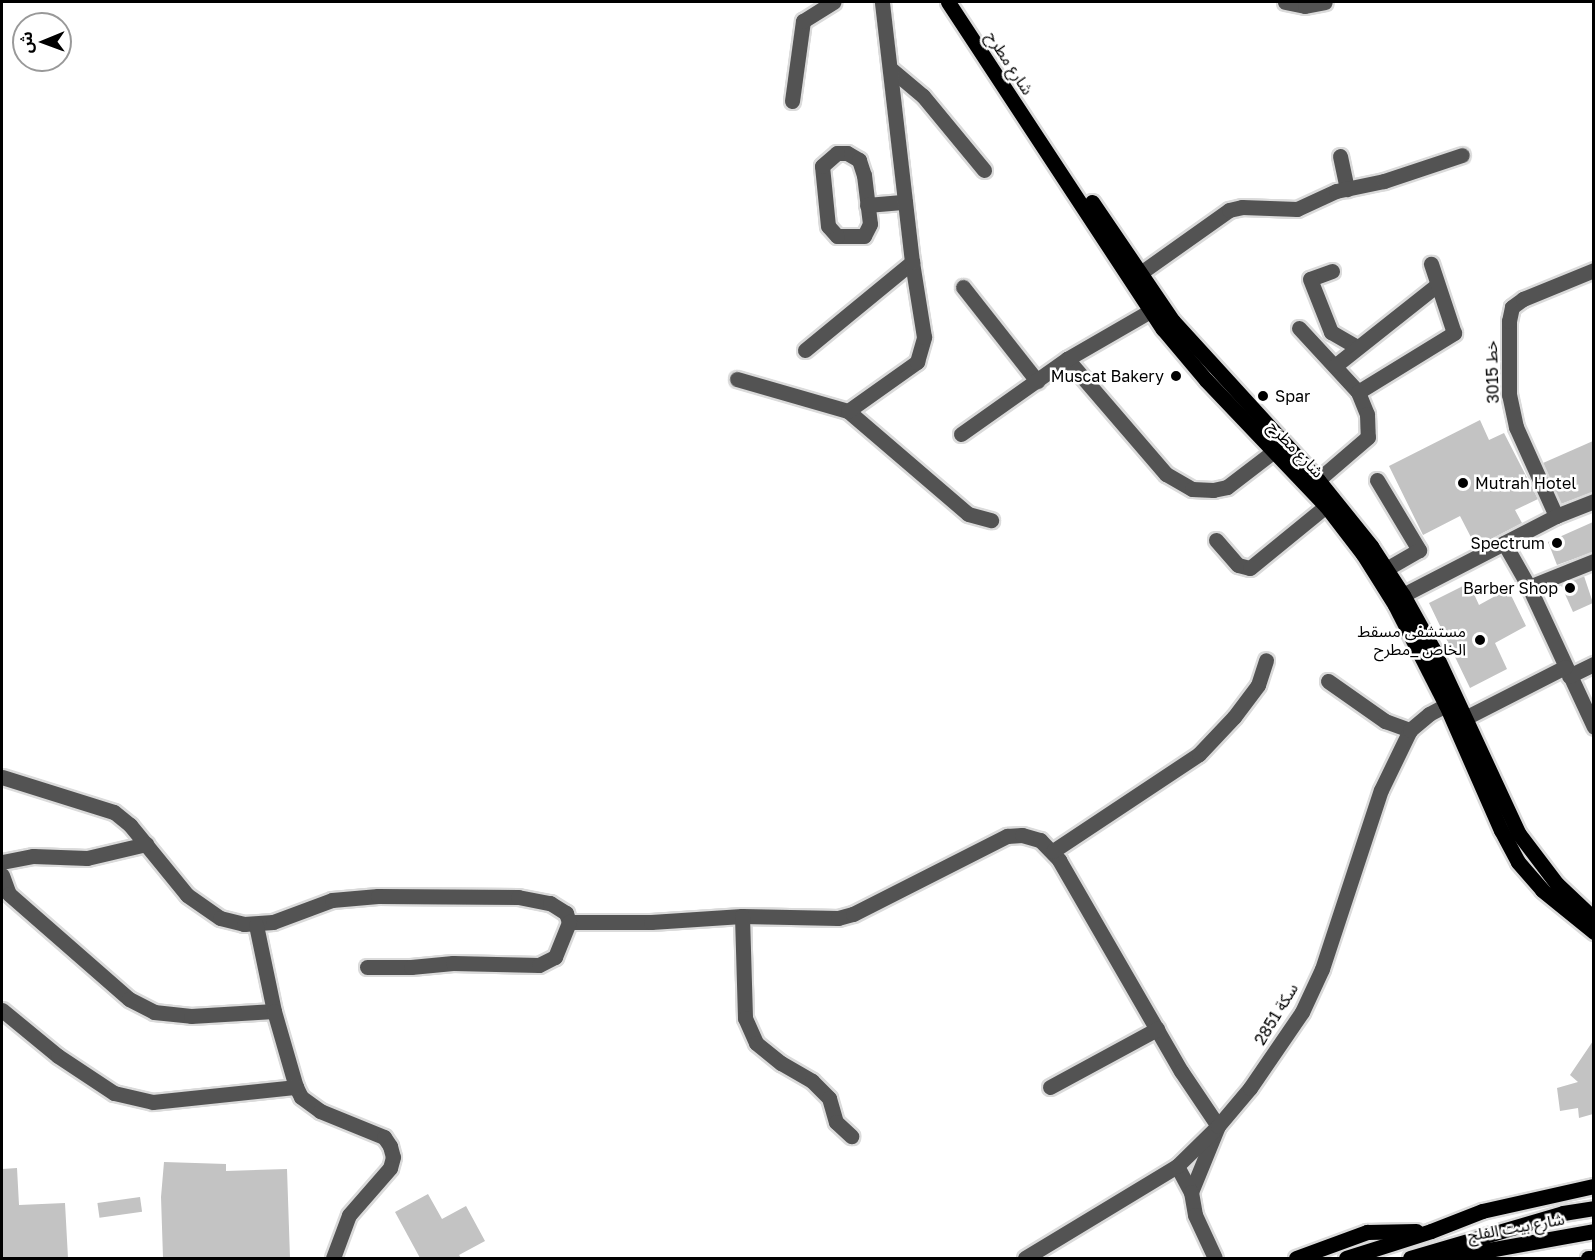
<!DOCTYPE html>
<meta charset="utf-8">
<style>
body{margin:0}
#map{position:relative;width:1595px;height:1260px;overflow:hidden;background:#fff;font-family:"Golos Text","Noto Sans Arabic",sans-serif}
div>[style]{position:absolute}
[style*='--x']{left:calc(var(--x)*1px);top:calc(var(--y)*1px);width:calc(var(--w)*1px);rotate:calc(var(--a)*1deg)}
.building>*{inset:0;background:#c3c3c3;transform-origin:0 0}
.roads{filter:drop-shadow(2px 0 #dbdbdb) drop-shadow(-2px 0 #dbdbdb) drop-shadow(0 2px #dbdbdb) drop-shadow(0 -2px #dbdbdb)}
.minor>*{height:15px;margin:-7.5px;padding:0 7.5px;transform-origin:7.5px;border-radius:7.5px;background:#535353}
.major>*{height:15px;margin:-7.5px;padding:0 7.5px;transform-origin:7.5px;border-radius:7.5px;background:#000}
.dots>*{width:16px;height:16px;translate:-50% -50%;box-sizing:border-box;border:3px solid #fff;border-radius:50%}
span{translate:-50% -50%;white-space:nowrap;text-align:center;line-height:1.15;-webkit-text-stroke:5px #fff;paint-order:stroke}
.street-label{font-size:16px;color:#000}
.poi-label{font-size:16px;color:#000}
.right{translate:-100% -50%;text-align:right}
.left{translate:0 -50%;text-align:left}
.frame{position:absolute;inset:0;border:3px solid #000;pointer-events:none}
.north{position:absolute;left:12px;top:12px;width:60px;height:60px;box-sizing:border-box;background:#fff;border:2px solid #999;border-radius:50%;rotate:269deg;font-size:16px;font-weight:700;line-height:24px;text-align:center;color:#000}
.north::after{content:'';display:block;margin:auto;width:21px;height:27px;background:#000;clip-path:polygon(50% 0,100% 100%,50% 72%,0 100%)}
</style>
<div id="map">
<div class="building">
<i style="clip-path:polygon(1480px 420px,1489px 440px,1504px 433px,1538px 499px,1515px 510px,1522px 523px,1476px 547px,1460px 516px,1423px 535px,1389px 466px)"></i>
<i style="clip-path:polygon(1593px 441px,1593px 492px,1561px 504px,1543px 463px)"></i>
<i style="clip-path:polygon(1593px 522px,1593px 552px,1557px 565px,1548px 542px)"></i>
<i style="clip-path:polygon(1584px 576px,1593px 603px,1573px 612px,1561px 585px)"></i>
<i style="clip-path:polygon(1469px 583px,1479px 605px,1508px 589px,1526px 626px,1495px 643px,1507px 669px,1470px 688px,1429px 603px)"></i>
<i style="clip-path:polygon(1593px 1041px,1593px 1114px,1579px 1118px,1578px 1108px,1560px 1111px,1557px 1088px,1578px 1082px,1570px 1075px)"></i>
<i style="clip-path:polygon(164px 1162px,226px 1164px,226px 1171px,287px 1169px,290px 1258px,163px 1258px,161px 1197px)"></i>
<i style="clip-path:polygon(17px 1168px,19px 1205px,65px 1203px,68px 1258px,2px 1258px,2px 1169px)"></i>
<i style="clip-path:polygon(428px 1194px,442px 1219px,466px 1206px,485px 1241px,459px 1255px,461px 1258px,420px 1258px,395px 1212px)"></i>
<i style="left:140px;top:1197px;width:15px;height:43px;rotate:82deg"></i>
</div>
<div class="roads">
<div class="minor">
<i style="--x:1285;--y:2;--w:20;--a:11"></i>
<i style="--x:1305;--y:6;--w:20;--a:-11"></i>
<i style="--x:892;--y:70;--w:40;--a:40"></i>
<i style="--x:923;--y:96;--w:96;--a:50.5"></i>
<i style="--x:792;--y:101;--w:81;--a:-82.2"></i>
<i style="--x:803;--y:21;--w:36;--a:-32"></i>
<i style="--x:837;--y:153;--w:10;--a:0"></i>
<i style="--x:847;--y:153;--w:14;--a:30"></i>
<i style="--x:859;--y:160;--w:16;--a:72"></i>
<i style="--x:864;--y:175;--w:49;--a:83"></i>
<i style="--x:870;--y:224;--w:13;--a:117"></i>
<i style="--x:864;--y:236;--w:27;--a:180"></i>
<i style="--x:837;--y:236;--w:13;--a:-132"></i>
<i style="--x:828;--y:226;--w:60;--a:-95.7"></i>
<i style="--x:822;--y:166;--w:20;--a:-41"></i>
<i style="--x:1340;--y:156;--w:34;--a:78"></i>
<i style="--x:867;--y:205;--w:38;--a:-5"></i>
<i style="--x:1332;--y:271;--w:23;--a:160"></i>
<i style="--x:1310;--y:279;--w:57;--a:68.4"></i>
<i style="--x:1331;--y:332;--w:30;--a:30"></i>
<i style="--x:1139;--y:274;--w:110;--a:-35.4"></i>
<i style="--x:1229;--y:210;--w:13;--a:-13"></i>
<i style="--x:1242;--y:207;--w:55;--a:2.1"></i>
<i style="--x:1297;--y:209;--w:43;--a:-24.8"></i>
<i style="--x:1336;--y:191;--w:49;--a:-11.8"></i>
<i style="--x:1384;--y:181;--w:82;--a:-18.4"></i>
<i style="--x:963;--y:287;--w:120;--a:51.8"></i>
<i style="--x:1299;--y:328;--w:87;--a:47.3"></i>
<i style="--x:1358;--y:392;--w:24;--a:68"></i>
<i style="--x:1367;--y:414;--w:23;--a:88"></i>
<i style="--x:1368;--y:437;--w:66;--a:139.3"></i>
<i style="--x:805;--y:350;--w:139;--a:-39.4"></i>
<i style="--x:1067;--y:359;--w:152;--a:49.3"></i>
<i style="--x:1166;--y:474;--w:30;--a:30"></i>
<i style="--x:1192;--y:489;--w:21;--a:3"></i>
<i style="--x:1213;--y:490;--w:14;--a:-12"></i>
<i style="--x:1227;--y:487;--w:59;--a:-37.5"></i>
<i style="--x:1336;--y:365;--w:129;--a:-38.4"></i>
<i style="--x:737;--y:379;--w:116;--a:16.1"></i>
<i style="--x:848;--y:411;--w:158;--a:40.6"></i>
<i style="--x:968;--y:514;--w:24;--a:15"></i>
<i style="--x:1358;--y:392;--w:113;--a:-31.6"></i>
<i style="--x:1454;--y:333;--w:73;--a:-108.4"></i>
<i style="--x:848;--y:411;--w:85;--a:-35.4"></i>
<i style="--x:917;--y:362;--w:26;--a:-74"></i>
<i style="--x:924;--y:337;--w:76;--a:-99.1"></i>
<i style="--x:912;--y:262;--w:262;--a:-96.6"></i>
<i style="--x:961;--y:434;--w:130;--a:-35.3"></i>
<i style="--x:1067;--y:359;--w:96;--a:-30"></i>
<i style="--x:1377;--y:480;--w:82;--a:59"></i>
<i style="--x:1419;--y:550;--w:38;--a:150"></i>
<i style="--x:1556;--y:516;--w:98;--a:-114.2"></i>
<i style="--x:1516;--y:427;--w:33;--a:-102"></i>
<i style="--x:1509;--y:395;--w:74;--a:-90"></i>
<i style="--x:1509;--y:321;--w:14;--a:-78"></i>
<i style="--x:1512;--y:307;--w:14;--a:-36"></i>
<i style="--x:1523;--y:299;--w:77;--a:-22.2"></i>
<i style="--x:1216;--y:540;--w:33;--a:49"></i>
<i style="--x:1238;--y:565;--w:12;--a:14"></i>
<i style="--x:1250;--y:568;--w:98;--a:-39.2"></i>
<i style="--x:1504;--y:543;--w:51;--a:60.4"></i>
<i style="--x:1529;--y:587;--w:154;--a:65.1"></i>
<i style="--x:1529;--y:587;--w:70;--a:-21.8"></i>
<i style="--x:1403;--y:595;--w:172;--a:-27.3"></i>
<i style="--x:1556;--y:516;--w:41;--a:-21.5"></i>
<i style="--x:1569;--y:676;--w:28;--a:-26"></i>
<i style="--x:1328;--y:681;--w:70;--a:35.1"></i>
<i style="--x:1385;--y:721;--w:27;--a:20"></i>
<i style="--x:1465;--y:718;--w:112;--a:-27"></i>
<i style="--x:2;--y:777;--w:117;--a:17.4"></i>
<i style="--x:114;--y:812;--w:21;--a:39"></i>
<i style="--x:130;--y:825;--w:90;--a:50.8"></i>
<i style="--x:187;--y:895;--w:40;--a:34.9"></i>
<i style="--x:220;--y:918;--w:25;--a:14"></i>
<i style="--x:244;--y:924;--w:29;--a:-4"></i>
<i style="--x:273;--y:922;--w:63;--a:-20.4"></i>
<i style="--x:332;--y:900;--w:46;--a:-5"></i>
<i style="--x:378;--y:896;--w:140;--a:0.4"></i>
<i style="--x:518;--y:897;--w:33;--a:11"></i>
<i style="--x:550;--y:903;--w:19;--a:32"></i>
<i style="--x:566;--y:913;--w:9;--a:72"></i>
<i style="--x:569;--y:922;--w:82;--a:0"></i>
<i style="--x:651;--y:922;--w:91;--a:-3.8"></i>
<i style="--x:742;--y:916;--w:96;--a:1.2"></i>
<i style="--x:838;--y:918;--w:16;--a:-15"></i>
<i style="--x:853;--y:914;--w:173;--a:-26.9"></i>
<i style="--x:1007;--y:836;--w:15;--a:-4"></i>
<i style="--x:1022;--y:835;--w:19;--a:16"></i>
<i style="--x:1040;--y:840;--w:28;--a:46"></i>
<i style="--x:1059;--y:860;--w:244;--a:60"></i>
<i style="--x:1181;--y:1071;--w:66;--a:56.1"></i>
<i style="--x:1218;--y:1126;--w:71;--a:112.2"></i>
<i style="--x:1053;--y:851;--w:175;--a:-33.6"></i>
<i style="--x:1199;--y:754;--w:51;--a:-46.6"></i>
<i style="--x:1234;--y:717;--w:40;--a:-53"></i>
<i style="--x:1258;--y:685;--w:26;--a:-72"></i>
<i style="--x:2;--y:862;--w:32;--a:-11"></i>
<i style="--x:33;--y:856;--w:54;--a:2.1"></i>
<i style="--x:87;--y:858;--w:61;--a:-13.3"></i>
<i style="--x:2;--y:875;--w:20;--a:70"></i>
<i style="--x:9;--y:894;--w:159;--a:41.2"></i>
<i style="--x:129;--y:999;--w:28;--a:27"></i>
<i style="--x:154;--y:1012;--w:37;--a:6"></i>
<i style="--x:191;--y:1016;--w:83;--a:-3.4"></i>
<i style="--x:742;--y:916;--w:102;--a:88.3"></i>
<i style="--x:745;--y:1018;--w:27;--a:66"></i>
<i style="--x:756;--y:1043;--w:32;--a:39"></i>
<i style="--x:781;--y:1063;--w:36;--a:30"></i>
<i style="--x:812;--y:1081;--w:24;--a:45"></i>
<i style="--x:829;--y:1098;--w:25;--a:74"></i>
<i style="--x:836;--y:1122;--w:21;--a:43"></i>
<i style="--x:256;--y:925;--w:88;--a:78.2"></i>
<i style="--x:274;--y:1011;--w:79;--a:73.9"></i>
<i style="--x:296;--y:1087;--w:11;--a:63"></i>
<i style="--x:301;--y:1097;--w:24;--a:36"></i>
<i style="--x:320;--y:1111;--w:69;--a:22.1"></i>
<i style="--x:384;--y:1137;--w:11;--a:56"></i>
<i style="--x:390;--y:1146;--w:11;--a:75"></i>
<i style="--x:393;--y:1157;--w:11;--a:105"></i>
<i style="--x:390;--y:1168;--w:62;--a:131.1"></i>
<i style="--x:349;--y:1215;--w:46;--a:110.4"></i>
<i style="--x:367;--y:967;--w:44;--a:0"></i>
<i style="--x:411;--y:967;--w:42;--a:-5.4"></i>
<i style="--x:453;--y:963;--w:86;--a:1.3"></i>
<i style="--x:539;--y:965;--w:18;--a:-27"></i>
<i style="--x:555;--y:957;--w:38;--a:-68"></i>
<i style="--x:2;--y:1010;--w:72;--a:39.4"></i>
<i style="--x:58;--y:1056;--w:67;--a:33.5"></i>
<i style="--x:114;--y:1093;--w:40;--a:13"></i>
<i style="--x:153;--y:1102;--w:144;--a:-6"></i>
<i style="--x:1050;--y:1087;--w:122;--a:-28.5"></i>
<i style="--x:1177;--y:1166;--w:30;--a:62"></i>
<i style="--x:1191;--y:1192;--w:23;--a:80"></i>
<i style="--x:1195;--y:1215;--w:47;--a:65.1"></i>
<i style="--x:1025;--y:1258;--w:178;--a:-31.2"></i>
<i style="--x:1177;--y:1166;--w:57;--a:-44.3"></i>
<i style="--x:1218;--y:1126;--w:50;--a:-49.9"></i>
<i style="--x:1250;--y:1088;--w:92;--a:-55.6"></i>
<i style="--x:1302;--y:1012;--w:47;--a:-65.1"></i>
<i style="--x:1322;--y:969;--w:188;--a:-71.8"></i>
<i style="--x:1381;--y:790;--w:67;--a:-64.2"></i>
<i style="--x:1410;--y:730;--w:25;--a:-40"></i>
<i style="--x:1429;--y:714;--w:19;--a:-28"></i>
</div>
<div class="major">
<i style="--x:948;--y:2;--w:391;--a:56.7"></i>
<i style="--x:1163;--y:329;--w:67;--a:49.9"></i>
<i style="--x:1206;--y:380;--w:174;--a:46.4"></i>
<i style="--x:1326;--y:506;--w:61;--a:52.4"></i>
<i style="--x:1363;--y:554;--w:60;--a:57.9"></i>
<i style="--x:1395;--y:605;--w:112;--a:63"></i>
<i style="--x:1446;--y:705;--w:137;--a:66.3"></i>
<i style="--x:1501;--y:830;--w:36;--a:62"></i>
<i style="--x:1518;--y:862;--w:37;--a:49"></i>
<i style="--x:1542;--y:890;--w:67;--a:38.9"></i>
<i style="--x:1092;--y:202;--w:144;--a:55.8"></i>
<i style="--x:1173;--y:321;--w:215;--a:47.6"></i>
<i style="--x:1318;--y:480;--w:85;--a:51.2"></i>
<i style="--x:1371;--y:546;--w:59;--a:56.9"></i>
<i style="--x:1403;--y:595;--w:62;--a:60.9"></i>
<i style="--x:1433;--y:649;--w:204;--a:65.1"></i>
<i style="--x:1519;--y:834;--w:63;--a:52.8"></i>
<i style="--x:1557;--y:884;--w:51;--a:43.4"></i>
<i style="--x:1296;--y:1258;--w:76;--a:-20.1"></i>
<i style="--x:1367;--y:1232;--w:49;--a:-1.2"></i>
<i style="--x:1346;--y:1258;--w:89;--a:-17.6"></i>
<i style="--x:1431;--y:1231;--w:55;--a:-21.4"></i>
<i style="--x:1482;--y:1211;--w:115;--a:-12.6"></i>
<i style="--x:1410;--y:1258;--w:159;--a:-16.4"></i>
<i style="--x:1563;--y:1213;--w:31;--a:-9"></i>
<i style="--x:1444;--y:1258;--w:152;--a:-10.2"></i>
<i style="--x:1588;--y:1258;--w:6;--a:0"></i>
</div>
</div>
<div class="dots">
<i style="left:1176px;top:376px;background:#000"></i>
<i style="left:1263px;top:396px;background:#000"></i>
<i style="left:1463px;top:483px;background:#000"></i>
<i style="left:1557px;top:543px;background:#000"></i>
<i style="left:1570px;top:588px;background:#000"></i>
<i style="left:1480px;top:640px;background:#000"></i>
</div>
<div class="street-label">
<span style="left:1010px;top:63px;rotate:57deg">شارع مطرح</span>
<span style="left:1492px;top:372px;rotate:-92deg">3015 خط</span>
<span style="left:1296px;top:449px;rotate:46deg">شارع مطرح</span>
<span style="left:1276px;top:1014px;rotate:-59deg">سكة 2851</span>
<span style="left:1516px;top:1227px;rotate:-10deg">شارع بيت الفلج</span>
</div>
<div class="poi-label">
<span class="right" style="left:1164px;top:376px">Muscat Bakery</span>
<span class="left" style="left:1275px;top:396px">Spar</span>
<span class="left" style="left:1475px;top:483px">Mutrah Hotel</span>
<span class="right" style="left:1545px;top:543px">Spectrum</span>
<span class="right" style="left:1558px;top:588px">Barber Shop</span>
<span class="right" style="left:1466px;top:640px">مستشفى مسقط<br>الخاص _مطرح</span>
</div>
<div class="frame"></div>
<div class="north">ش</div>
</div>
